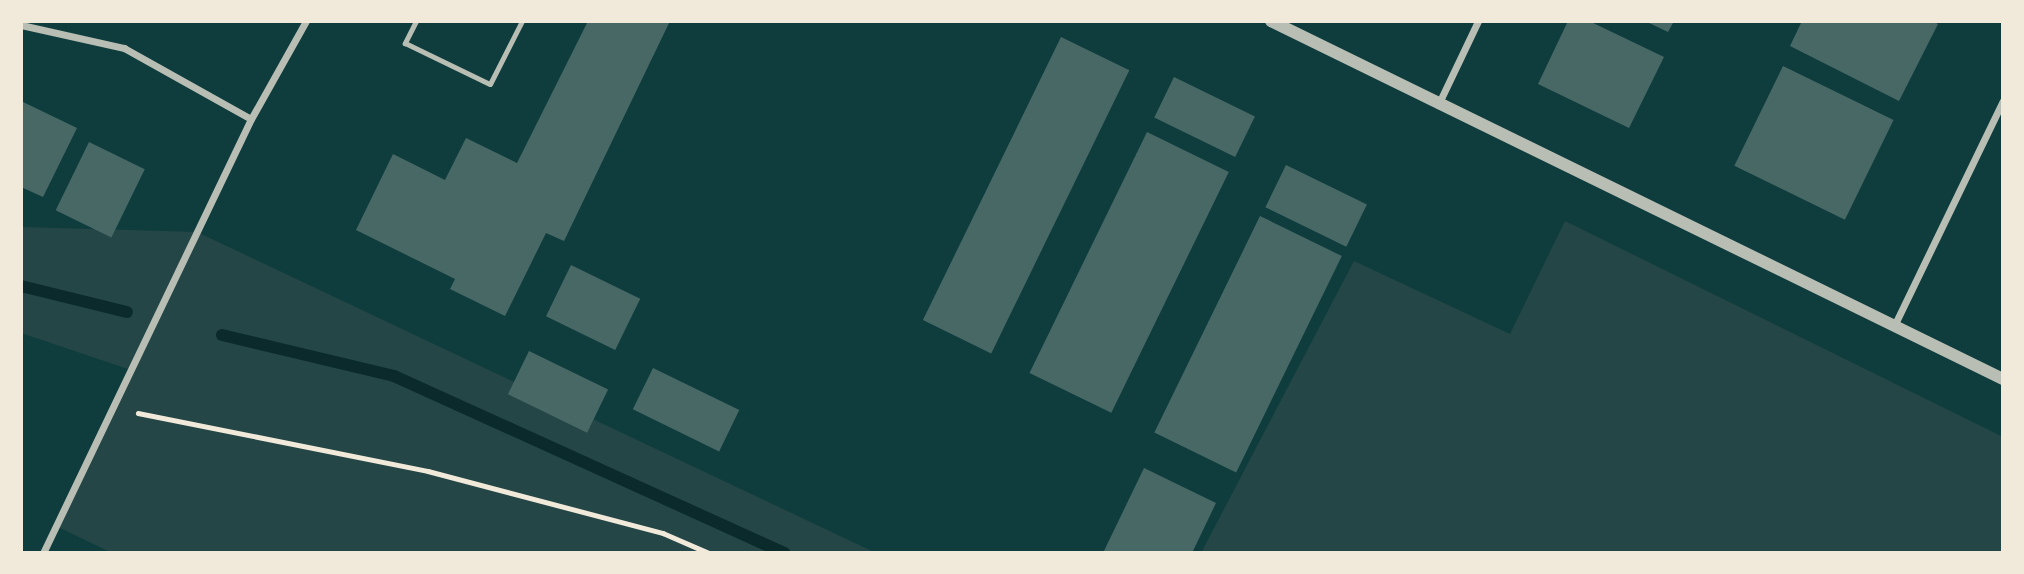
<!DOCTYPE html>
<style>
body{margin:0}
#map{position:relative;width:2024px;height:574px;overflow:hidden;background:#0f3d3e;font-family:Inter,sans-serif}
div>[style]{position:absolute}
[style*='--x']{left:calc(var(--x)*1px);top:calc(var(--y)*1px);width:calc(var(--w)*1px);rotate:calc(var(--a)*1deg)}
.green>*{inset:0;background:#244646}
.stream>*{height:12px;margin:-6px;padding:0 6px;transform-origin:6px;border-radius:6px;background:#0a2a2b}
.building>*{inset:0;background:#486865;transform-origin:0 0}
.path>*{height:4.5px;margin:-2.25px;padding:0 2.25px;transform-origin:2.25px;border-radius:2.25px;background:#f1e9da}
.service>*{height:5px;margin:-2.5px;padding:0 2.5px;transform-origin:2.5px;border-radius:2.5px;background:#b8beb3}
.minor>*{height:7px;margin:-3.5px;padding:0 3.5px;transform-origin:3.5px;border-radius:3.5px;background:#b8beb3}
.tertiary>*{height:12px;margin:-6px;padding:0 6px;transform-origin:6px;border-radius:6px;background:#b8beb3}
span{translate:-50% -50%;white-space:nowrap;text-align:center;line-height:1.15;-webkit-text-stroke:7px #f1e9da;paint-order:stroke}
.frame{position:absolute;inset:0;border:23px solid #f1e9da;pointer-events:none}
</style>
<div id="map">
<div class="green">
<i style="clip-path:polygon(1565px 221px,2003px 437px,2003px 553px,1201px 553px,1354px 261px,1510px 334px)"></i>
<i style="clip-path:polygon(21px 227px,197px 232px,876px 553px,112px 553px,56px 526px,131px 370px,21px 333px)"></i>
</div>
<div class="stream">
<i style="--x:21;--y:286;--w:109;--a:13.8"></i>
<i style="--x:222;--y:335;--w:177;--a:13.4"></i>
<i style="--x:394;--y:376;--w:429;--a:24.4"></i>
</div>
<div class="building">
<i style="clip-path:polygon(588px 21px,670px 21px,564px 241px,546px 233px,505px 316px,450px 289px,455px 279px,356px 230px,393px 154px,445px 180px,466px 138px,517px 163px)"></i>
<i style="clip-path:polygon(1568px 21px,1589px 21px,1664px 57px,1629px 128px,1538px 84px)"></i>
<i style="clip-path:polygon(1645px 21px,1674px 21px,1668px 32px)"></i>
<i style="clip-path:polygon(1802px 21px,1932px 21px,1938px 24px,1899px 101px,1790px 46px)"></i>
<i style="left:1061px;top:37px;width:76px;height:315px;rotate:26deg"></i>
<i style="left:1783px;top:66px;width:123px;height:111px;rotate:26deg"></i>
<i style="left:1174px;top:77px;width:90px;height:45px;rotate:26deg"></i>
<i style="clip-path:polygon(21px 101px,77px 128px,43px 197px,21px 187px)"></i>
<i style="left:1147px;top:132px;width:91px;height:268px;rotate:26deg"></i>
<i style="left:89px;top:142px;width:62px;height:76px;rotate:26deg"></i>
<i style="left:1286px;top:165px;width:90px;height:47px;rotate:26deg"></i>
<i style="left:1260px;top:216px;width:91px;height:241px;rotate:26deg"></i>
<i style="left:571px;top:265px;width:77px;height:57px;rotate:26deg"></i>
<i style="left:529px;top:351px;width:88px;height:48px;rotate:26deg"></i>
<i style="left:653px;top:368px;width:96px;height:46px;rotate:26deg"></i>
<i style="clip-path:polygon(1144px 468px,1216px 503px,1192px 553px,1103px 553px)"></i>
</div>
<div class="path">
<i style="--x:138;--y:413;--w:296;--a:11.3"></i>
<i style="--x:428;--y:471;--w:243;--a:14.8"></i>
<i style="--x:663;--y:533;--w:50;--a:23.5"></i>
</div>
<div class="service">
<i style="--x:416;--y:21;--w:25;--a:117"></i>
<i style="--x:405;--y:43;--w:94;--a:25.8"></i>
<i style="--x:490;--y:84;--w:71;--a:-63.1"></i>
</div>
<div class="minor">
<i style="--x:21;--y:25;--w:106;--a:12.6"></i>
<i style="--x:124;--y:48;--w:145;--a:29.2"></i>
<i style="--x:1438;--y:105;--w:93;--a:-64.5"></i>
<i style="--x:1894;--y:326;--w:250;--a:-64.2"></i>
<i style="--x:43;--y:553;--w:481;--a:-64.4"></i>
<i style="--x:251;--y:119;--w:112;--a:-60.7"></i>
</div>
<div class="tertiary">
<i style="--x:1271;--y:21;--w:815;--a:26.06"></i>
</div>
<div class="frame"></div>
</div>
